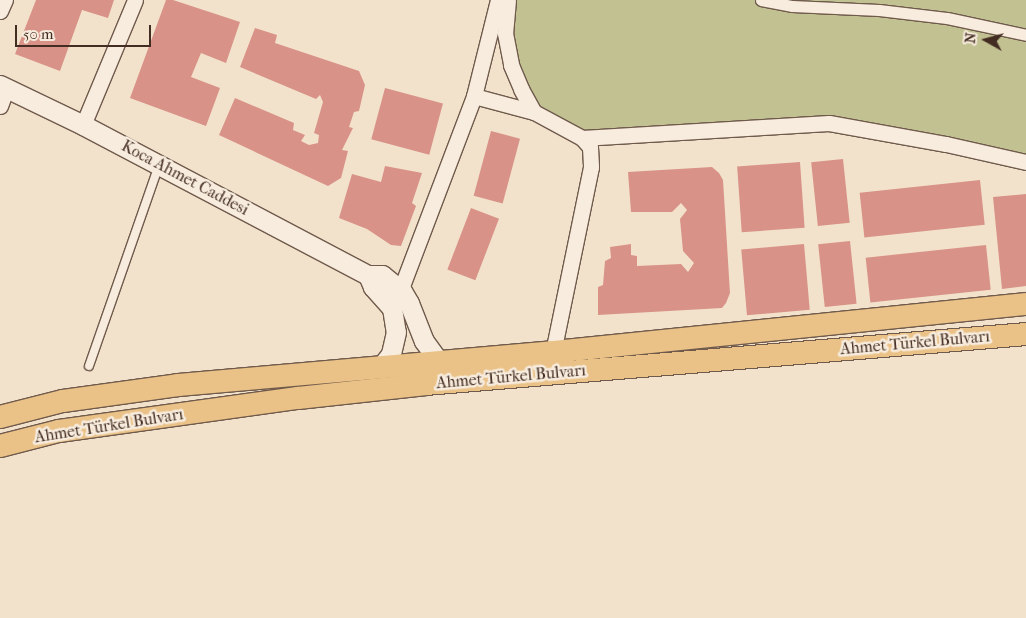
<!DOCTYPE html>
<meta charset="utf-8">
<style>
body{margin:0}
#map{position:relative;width:1026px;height:618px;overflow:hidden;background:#f3e2cb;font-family:"IM FELL French Canon",serif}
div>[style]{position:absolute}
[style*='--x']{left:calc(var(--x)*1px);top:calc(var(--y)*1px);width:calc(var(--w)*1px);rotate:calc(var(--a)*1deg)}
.green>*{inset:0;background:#c2c192}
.building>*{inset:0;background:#d89288;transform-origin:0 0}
.roads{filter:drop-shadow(1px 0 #6f5a4c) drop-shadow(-1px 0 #6f5a4c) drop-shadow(0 1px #6f5a4c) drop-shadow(0 -1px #6f5a4c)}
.service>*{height:8px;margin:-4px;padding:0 4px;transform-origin:4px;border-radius:4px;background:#f7ecdd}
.pedestrian>*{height:11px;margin:-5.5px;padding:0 5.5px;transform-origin:5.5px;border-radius:5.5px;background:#f7ecdd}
.minor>*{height:15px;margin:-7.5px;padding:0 7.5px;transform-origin:7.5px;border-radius:7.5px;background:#f7ecdd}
.tertiary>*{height:19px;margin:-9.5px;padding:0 9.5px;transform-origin:9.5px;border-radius:9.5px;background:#f7ecdd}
.primary>*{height:22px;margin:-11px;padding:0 11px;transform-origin:11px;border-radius:11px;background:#eac186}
span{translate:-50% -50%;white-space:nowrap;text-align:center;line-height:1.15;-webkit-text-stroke:5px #f7ecdd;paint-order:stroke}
.street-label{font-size:16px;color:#432c21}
.north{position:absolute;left:961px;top:15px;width:50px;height:50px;-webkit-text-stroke:4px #f7ecdd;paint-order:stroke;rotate:277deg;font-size:14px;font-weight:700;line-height:20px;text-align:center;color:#432c21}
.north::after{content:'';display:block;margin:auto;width:18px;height:22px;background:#432c21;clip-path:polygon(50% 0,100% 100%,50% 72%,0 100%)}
.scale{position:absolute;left:15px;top:25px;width:136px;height:22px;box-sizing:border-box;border:2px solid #432c21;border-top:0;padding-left:6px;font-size:15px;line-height:18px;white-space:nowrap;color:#432c21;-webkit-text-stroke:4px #f7ecdd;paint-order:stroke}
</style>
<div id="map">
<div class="green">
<i style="clip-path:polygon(508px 0,1026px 0,1026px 162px,829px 123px,582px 138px,534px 112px,511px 65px)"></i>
</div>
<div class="building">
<i style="clip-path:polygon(36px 0,114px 0,108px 18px,82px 10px,60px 71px,15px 54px)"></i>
<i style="clip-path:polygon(166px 0,173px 0,240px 22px,226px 63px,201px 53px,191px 77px,220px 88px,206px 126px,130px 98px)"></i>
<i style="clip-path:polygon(255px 28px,277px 35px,275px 43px,359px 71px,365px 85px,359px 111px,354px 112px,349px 127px,353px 128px,342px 150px,348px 151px,341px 178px,328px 186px,219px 135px,235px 98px,294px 123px,293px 130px,305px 135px,301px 141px,309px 145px,318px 143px,319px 135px,314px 133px,323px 102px,320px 95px,316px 99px,240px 67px)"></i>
<i style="left:385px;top:88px;width:60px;height:53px;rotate:15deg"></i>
<i style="left:491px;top:131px;width:30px;height:67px;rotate:15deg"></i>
<i style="left:843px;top:159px;width:64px;height:32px;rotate:84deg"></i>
<i style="left:800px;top:162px;width:66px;height:63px;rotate:86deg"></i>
<i style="clip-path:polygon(385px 166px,422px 173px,412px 203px,416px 206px,401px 246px,391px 245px,367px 229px,339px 218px,352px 174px,381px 182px)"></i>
<i style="clip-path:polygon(712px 167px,719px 173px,723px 180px,730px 293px,726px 303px,722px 308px,598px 315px,598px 287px,603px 285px,605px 261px,611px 258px,610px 247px,631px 244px,631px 255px,637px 256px,637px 266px,681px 264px,688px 272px,694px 263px,683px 251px,680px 219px,687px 210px,681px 203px,672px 212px,631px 212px,628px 172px)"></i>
<i style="left:980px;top:180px;width:45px;height:121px;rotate:84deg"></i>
<i style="clip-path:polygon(1026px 194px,1026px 286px,1002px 289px,993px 197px)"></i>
<i style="left:471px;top:208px;width:30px;height:66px;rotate:21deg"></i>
<i style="left:850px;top:241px;width:63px;height:32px;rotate:84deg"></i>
<i style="left:804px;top:244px;width:66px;height:63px;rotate:85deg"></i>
<i style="left:986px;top:245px;width:45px;height:121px;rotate:84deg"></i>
</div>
<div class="roads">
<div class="service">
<i style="--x:89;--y:366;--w:213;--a:-70.8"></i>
</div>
<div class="pedestrian">
<i style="--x:761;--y:0;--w:32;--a:11"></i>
<i style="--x:792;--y:6;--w:87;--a:2.6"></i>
<i style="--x:879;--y:10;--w:68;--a:6.7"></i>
<i style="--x:947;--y:18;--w:81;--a:12.1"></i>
</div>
<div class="minor">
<i style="--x:508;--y:0;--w:33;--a:95"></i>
<i style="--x:505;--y:33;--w:33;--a:79"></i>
<i style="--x:511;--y:65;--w:26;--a:67"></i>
<i style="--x:521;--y:89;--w:26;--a:61"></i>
<i style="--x:534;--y:112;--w:55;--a:28.4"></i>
<i style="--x:582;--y:138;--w:12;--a:48"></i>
<i style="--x:590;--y:147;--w:20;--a:87"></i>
<i style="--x:591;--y:167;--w:189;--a:101.6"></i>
<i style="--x:0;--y:11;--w:12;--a:-66"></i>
<i style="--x:474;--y:96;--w:62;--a:14.9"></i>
<i style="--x:0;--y:106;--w:20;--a:-70"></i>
<i style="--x:83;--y:125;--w:135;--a:-67.4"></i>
<i style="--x:582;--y:138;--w:247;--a:-3.5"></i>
<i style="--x:829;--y:123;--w:119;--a:10.2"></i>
<i style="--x:946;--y:144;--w:82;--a:12.7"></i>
<i style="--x:397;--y:299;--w:217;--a:-69.2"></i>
<i style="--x:474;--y:96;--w:99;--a:-76"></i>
</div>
<div class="tertiary">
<i style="--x:0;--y:85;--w:92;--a:25.7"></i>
<i style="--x:83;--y:125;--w:322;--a:27.8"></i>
<i style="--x:368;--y:275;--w:14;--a:0"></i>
<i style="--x:382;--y:275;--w:26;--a:39"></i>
<i style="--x:402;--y:291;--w:14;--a:60"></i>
<i style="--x:409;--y:303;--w:41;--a:68.5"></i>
<i style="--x:424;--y:341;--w:26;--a:54"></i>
<i style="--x:368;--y:275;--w:13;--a:67"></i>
<i style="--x:373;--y:287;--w:28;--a:48"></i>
<i style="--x:392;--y:308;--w:24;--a:81"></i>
<i style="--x:396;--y:332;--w:23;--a:103"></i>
<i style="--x:391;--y:354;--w:18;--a:128"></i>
</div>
<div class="primary">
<i style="--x:0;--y:417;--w:65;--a:-14.3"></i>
<i style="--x:63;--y:401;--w:116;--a:-7.9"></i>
<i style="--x:178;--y:385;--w:376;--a:-5"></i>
<i style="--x:553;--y:352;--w:475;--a:-5.8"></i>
<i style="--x:0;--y:446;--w:61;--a:-14.3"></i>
<i style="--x:59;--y:431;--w:241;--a:-7.9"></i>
<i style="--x:298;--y:398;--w:129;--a:-6.2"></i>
<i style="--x:426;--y:384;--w:602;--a:-4.76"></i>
</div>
</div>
<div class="street-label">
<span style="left:185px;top:178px;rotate:28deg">Koca Ahmet Caddesi</span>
<span style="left:915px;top:343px;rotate:-5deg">Ahmet Türkel Bulvarı</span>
<span style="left:511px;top:377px;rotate:-5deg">Ahmet Türkel Bulvarı</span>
<span style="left:109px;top:426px;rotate:-9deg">Ahmet Türkel Bulvarı</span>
</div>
<div class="north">N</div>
<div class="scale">50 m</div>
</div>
